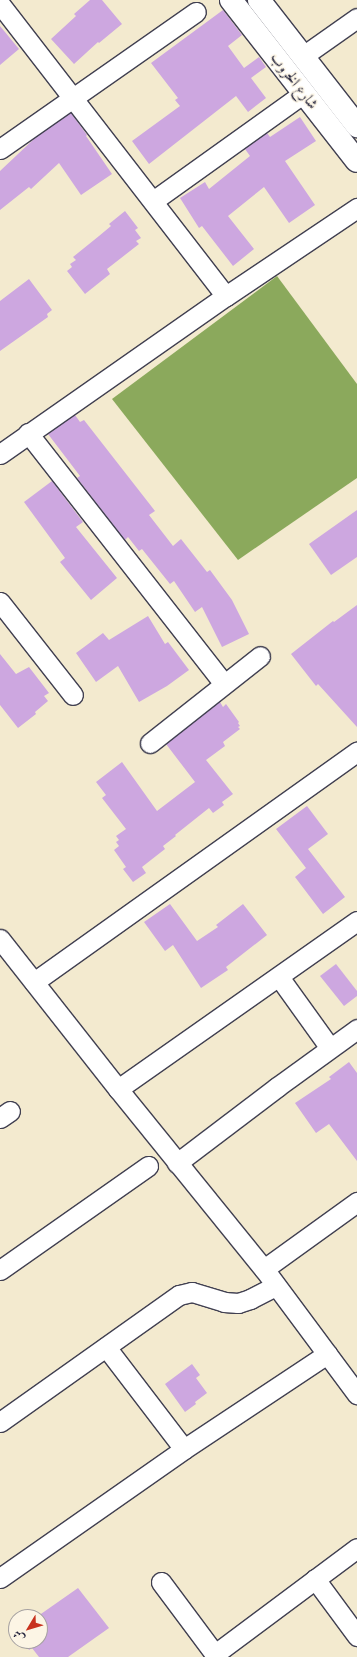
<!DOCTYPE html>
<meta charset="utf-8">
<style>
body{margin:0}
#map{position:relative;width:357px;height:1657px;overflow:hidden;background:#f3eacf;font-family:"Libre Bodoni",Amiri,serif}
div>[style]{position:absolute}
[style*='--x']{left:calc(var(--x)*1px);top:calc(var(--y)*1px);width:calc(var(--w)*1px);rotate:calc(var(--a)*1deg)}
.forest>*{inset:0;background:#8ba95c}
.building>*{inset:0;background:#cda7e0}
.roads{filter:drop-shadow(1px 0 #414051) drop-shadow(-1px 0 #414051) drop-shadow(0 1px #414051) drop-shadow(0 -1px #414051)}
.minor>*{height:19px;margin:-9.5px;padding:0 9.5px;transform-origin:9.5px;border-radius:9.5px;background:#fff}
.secondary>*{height:22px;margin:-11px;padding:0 11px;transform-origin:11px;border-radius:11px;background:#fff}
span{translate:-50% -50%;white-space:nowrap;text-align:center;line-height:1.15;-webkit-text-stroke:3px #fcf5e5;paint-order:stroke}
.street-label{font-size:15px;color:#22223b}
.north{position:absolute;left:8px;top:1609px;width:40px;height:40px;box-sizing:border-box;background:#fcf5e5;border:1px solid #a5a1a1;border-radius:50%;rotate:232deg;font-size:11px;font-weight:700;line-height:16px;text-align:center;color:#22223b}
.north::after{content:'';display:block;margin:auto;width:14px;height:18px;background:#c8321e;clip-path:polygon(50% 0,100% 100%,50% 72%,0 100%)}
</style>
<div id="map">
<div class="forest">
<i style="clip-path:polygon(277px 276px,357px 384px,357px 478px,238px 560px,112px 399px)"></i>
</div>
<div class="building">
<i style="clip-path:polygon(90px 0,102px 0,122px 24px,99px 43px,98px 42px,74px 64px,51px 39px,76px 16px,74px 14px)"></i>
<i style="clip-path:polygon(223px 10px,242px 35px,228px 46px,244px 68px,259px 57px,266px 67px,251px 78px,266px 98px,248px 112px,236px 96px,149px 164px,132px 141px,180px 106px,175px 100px,178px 98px,151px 63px)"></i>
<i style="clip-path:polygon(0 26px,19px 49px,0 65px)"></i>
<i style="clip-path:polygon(71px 113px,87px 135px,86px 136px,112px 174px,81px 195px,59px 163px,31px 189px,29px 187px,0 210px,0 171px,35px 138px)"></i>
<i style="clip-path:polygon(300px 117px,316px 141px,285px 161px,315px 205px,289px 223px,264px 187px,228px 216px,254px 249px,233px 266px,202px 226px,199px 228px,180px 198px,205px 182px,209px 189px,250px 156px,245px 149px,267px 133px,270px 137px)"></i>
<i style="clip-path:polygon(125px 211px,138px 228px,135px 230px,141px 238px,136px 241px,139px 244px,107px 269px,110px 274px,85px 294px,67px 271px,72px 267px,70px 264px,76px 260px,73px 257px,99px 236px,111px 226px,109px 224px)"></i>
<i style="clip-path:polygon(29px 279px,52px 310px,47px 314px,48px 317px,0 351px,0 301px)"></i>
<i style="clip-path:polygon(75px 415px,80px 422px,84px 420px,155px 511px,149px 515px,173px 546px,181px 539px,207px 572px,210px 570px,232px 600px,249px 634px,222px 647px,202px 607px,195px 612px,174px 581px,170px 584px,142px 549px,139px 551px,128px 537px,125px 540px,77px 478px,80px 476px,48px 434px)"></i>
<i style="clip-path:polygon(52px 481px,83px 522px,76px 527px,117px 578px,91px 600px,60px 562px,65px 558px,24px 502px)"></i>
<i style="clip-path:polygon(357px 510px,357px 557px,331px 575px,309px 544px)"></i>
<i style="clip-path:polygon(357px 605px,357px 727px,318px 684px,316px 686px,291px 654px,333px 621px,334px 622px)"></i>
<i style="clip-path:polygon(148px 616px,165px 644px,168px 642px,189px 670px,167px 686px,139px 702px,118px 666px,96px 682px,76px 653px,103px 633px,109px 640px)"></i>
<i style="clip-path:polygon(0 654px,16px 674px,29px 667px,49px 693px,44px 696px,48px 701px,35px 712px,36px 714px,18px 728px,0 705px)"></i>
<i style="clip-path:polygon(220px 702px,223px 707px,226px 704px,239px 722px,238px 723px,240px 726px,238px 727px,240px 729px,223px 742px,225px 746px,206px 760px,233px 794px,222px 802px,224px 805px,213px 813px,209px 808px,175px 835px,176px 836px,163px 846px,165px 849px,142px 867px,146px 873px,133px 882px,123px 869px,126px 867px,114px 850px,119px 846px,116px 842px,119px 840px,116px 836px,126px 829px,102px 798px,106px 795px,96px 782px,122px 762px,157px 811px,195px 782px,166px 744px)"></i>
<i style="clip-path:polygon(307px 806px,328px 834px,308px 849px,345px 897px,323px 914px,295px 877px,306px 868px,276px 829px)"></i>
<i style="clip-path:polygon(170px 904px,197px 941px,218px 927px,216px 925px,243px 904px,267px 935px,226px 967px,228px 970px,201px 988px,173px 945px,165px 951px,144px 922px)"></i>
<i style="clip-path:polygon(336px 964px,357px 991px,357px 996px,344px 1006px,320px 976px)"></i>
<i style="clip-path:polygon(349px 1062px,357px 1073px,357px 1161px,329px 1124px,316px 1133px,295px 1103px,331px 1079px,329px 1077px)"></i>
<i style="clip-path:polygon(192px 1364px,200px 1375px,196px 1378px,207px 1393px,195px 1402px,196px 1404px,185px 1412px,165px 1384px)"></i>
<i style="clip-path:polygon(78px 1588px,109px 1628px,68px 1657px,39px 1657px,32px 1648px,29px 1650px,23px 1641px,40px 1641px,40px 1617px,35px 1617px,37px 1615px,38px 1616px)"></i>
</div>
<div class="roads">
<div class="minor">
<i style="--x:0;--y:4;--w:369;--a:52.3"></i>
<i style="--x:303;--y:56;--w:66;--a:-35.1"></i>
<i style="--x:0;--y:149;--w:239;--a:-35"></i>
<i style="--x:153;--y:201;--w:186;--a:-35.6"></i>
<i style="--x:28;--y:433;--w:318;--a:52"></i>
<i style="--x:0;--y:454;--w:276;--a:-35"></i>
<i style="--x:226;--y:296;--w:158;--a:-33.9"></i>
<i style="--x:0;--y:602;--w:118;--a:51.9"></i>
<i style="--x:150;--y:743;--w:140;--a:-38.3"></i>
<i style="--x:0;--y:939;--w:191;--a:51.8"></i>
<i style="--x:118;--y:1089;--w:232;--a:51"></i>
<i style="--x:264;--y:1269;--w:156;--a:53.4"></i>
<i style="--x:279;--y:977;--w:87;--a:54.3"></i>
<i style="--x:34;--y:982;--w:397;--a:-35.5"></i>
<i style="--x:118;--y:1089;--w:292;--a:-35.1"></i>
<i style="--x:0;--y:1118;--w:12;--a:-35"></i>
<i style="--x:177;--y:1163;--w:126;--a:-37.2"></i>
<i style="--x:277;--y:1087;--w:99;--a:-35.9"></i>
<i style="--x:264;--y:1269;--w:115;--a:-35.8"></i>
<i style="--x:0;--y:1270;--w:181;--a:-35.1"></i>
<i style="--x:106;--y:1347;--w:128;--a:52.6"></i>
<i style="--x:0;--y:1422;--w:219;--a:-35.4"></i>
<i style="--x:179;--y:1295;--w:13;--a:-13"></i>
<i style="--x:192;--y:1292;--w:34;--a:17"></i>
<i style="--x:224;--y:1302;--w:14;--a:4"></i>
<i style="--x:238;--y:1303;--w:13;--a:-18"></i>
<i style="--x:250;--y:1299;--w:29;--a:-27"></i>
<i style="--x:0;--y:1578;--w:225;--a:-35"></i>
<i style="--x:184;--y:1449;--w:172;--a:-33.6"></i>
<i style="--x:315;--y:1579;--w:71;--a:53.6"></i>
<i style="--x:161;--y:1582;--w:94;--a:53.3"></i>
<i style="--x:215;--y:1654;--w:177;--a:-36.7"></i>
</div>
<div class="secondary">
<i style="--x:231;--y:0;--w:204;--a:52"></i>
<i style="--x:259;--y:0;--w:160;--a:52.1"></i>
</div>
</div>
<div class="street-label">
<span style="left:294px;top:81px;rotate:52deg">شارع الخروب</span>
</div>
<div class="north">ش</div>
</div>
